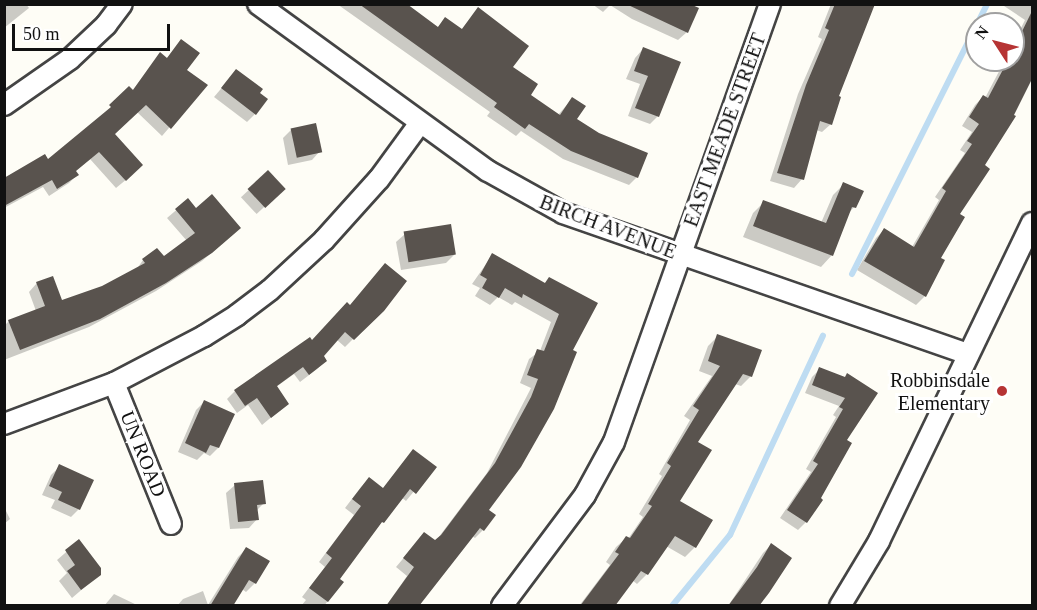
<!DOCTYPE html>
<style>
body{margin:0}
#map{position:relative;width:1037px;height:610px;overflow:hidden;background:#fefdf6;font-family:Georgia,serif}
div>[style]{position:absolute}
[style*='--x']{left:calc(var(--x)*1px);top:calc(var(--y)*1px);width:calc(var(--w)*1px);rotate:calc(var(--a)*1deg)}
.shadow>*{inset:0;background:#0003;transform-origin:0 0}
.stream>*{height:6px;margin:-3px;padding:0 3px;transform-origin:3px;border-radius:3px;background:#bedcf2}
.building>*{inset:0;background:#59534e;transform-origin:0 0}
.roads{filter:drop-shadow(2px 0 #444) drop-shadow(-2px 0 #444) drop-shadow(0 2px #444) drop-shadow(0 -2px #444)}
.minor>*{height:20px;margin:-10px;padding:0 10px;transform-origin:10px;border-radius:10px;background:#fff}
.dots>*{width:16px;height:16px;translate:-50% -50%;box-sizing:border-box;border:3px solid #fff;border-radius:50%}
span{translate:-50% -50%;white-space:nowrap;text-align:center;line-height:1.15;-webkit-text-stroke:6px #fff;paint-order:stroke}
.street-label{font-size:20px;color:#111}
.poi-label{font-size:20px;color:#111}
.right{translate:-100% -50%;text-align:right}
.frame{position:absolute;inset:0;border:6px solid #111;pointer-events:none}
.north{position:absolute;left:965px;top:12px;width:60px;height:60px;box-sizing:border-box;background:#fff;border:2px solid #a0a0a0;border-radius:50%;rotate:306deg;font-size:16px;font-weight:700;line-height:24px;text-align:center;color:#111}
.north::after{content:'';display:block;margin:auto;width:21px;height:27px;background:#b63434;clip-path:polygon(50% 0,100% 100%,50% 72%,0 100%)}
.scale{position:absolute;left:12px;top:24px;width:158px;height:27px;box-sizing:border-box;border:3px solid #111;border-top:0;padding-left:8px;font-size:18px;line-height:21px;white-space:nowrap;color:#111;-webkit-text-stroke:4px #fff;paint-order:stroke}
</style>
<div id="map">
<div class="shadow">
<i style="clip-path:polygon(4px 4px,26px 4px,29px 8px,4px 28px)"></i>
<i style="clip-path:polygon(337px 4px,405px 4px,437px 28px,445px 19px,461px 30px,478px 9px,529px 96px,558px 115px,572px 99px,575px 119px,598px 134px,637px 177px,629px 185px,563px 159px,521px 131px,516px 136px,487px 116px,490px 112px)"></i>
<i style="clip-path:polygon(592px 4px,687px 4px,687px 32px,678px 40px,632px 19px,610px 5px,603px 12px)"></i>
<i style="clip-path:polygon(831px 4px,862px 4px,831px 124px,822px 132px,816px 130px,802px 179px,794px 188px,770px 181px,798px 94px,822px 39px,818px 37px)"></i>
<i style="clip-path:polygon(1001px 4px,1032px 4px,1032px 76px,958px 215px,939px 259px,943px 261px,925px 296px,916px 305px,857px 270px,876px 238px,884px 230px,912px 247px,939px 200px,935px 197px,965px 153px,960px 150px,972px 132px,962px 126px,975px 105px,983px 97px,985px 98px,1005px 60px,1013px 60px,1013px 44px,1025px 20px)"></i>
<i style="clip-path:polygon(182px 41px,185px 70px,206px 85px,162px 136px,137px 112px,114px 134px,133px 174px,116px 188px,90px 159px,75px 171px,77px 175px,69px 183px,49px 196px,43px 187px,4px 208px,4px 179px,48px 161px,103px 116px,129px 88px,132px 91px,160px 54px,166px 59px)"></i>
<i style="clip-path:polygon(643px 49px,658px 116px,650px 124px,628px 116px,640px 84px,626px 79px,635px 58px)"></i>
<i style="clip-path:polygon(236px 71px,258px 94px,255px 114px,247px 122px,214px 97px)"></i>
<i style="clip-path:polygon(291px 130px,320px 151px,312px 160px,288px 165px,283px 138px)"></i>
<i style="left:268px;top:172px;width:23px;height:37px;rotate:47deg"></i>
<i style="clip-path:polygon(844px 184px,854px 207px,848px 214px,832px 255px,821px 267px,743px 237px,753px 213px,764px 202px,821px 223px,833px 195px)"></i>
<i style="clip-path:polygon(188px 200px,196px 210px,231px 236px,202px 261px,156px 291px,89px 327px,4px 360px,4px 326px,9px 321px,36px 311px,29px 292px,37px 283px,61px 302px,103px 288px,136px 270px,143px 260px,163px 258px,187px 241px,167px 218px)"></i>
<i style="clip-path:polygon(405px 234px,455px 254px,446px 263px,401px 270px,396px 242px)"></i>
<i style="clip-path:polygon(493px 254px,544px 284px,549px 279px,570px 351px,487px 511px,483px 530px,475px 538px,472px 536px,416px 606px,386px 606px,407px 576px,396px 567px,424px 534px,435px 542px,487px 473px,531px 388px,520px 383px,529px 359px,540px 351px,551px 322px,515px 302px,512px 305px,498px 297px,490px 305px,475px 296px,480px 288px,472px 284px)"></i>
<i style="clip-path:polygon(385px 265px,353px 339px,345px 347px,337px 340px,322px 356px,325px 361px,317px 369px,300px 382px,294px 374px,276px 387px,287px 404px,262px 425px,248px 405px,237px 413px,227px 399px,235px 391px,312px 342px,350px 306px)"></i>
<i style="clip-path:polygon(718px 336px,751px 376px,741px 386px,735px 384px,696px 442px,678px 501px,695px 547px,685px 557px,666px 546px,647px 574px,637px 584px,632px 580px,613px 606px,579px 606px,610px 565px,606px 562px,616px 547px,626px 538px,628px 539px,643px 517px,639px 514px,662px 476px,659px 474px,690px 420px,684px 416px,712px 376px,699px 371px,708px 346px)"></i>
<i style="clip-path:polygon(820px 369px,844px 378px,848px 375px,845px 440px,806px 522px,798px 530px,780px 518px,811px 472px,806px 469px,836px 417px,833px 415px,839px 406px,805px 393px,812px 377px)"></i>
<i style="clip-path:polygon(204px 402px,218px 448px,210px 456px,204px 453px,197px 460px,178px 452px,196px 410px)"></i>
<i style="clip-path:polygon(60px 466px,79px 509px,71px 517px,51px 508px,55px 500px,42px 495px,51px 475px)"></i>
<i style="clip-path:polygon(434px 467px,406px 501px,401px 497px,338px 579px,342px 582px,324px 606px,301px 606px,306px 600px,302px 597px,325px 567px,319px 562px,354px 515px,345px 508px,361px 487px,369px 479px,382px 489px)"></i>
<i style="clip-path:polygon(235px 485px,264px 503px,256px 511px,257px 519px,249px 528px,230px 529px,226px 493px)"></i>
<i style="clip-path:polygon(4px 507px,10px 519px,4px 524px)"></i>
<i style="clip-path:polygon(79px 541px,100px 574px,72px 598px,59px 581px,67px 573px,57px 560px)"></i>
<i style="clip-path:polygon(771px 545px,756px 606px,728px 606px,763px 553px)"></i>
<i style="clip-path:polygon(246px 549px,268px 562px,255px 583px,246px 592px,242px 589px,232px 606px,177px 606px,183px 599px,203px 591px,208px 605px,238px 557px)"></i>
<i style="clip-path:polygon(114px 594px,139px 606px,104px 606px)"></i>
</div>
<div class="stream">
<i style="--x:852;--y:274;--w:302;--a:-63.4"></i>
<i style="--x:672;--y:606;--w:92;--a:-50.8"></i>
<i style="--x:730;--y:535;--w:220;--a:-65"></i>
</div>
<div class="building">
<i style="clip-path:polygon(359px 4px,407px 4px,438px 27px,445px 17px,462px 29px,478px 7px,529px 46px,513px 67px,538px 84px,531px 95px,560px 115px,572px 97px,586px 106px,577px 119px,599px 133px,648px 153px,638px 178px,571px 151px,529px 124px,525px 129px,494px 107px,497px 103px)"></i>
<i style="clip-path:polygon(626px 4px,690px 4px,699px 8px,688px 33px)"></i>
<i style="clip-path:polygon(835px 4px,875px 4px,839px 96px,841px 97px,832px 125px,820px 121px,804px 180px,777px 173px,806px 85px,829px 30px,825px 28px)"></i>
<i style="clip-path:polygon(1032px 11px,1032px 79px,1014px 115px,1016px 116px,985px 165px,990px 169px,960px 214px,965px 217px,941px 258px,945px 260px,926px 297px,864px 261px,884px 228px,914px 247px,946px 191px,942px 188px,972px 144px,967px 141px,979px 124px,969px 117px,983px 95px,988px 98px,1008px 60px,1013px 60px,1013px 50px)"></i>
<i style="clip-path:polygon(181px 39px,200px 53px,187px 70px,208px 85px,171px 129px,146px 105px,115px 134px,143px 165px,126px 181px,99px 152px,76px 171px,79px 175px,57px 189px,52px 180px,4px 206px,4px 178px,45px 154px,48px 159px,111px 107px,109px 105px,129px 86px,133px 90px,160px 52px,167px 58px)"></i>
<i style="clip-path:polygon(643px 47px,681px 62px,659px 117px,635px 108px,648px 76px,634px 71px)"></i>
<i style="clip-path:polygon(236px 69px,263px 89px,260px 93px,268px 99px,256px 115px,221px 88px)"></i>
<i style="left:316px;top:123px;width:30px;height:26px;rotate:78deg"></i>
<i style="left:268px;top:170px;width:26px;height:28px;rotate:47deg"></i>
<i style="clip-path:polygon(843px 182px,864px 191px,856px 208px,852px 207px,833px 256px,753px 226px,763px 200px,826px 223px)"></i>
<i style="clip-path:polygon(212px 194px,241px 228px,212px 253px,166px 283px,100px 319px,20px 350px,8px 320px,45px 306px,36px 282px,53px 276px,62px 300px,102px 286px,145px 263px,142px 259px,157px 248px,164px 256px,195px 233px,175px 209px,188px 198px,196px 208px)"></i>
<i style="left:451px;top:224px;width:31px;height:48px;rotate:81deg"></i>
<i style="clip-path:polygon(492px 253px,545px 283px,549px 277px,598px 303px,573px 350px,577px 352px,554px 409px,521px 467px,489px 510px,496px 515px,484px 531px,480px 528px,419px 606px,386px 606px,414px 567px,403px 558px,424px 532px,435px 540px,441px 535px,495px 463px,531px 397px,538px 379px,527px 375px,537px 349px,544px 351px,559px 314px,523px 294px,522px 298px,505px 288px,499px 298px,482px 288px,487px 279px,480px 275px)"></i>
<i style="clip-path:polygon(385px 263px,407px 281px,384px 311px,354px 340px,345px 332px,324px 356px,327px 361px,309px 375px,303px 367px,277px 386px,289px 404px,271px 418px,257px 398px,245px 406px,234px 390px,310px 337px,312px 340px,347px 302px,350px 305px)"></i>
<i style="clip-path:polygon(717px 334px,762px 350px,752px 377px,743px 374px,698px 442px,712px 450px,680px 501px,713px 520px,696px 548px,675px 536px,648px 575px,641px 571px,615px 606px,580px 606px,619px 554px,615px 552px,626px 536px,630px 538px,652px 506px,648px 504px,671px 466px,667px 463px,699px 410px,693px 406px,720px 366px,708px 361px)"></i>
<i style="clip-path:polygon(819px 367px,845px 377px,847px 373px,878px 393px,847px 440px,852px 443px,821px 498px,823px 500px,807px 523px,787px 510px,818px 464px,813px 461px,843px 409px,839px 407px,845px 398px,812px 385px)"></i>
<i style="clip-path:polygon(204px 400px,235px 414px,219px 448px,210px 445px,206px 453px,185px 443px)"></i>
<i style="clip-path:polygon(413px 449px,437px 467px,416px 494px,410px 489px,384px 523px,382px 522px,340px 579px,344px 582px,328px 602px,309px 588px,332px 558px,326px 553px,361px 506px,352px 499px,369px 477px,383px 488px)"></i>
<i style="clip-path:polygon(59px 464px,94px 480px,80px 510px,58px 500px,62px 492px,49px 486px)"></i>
<i style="clip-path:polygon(263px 480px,266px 504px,257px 505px,259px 520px,238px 522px,234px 483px)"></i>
<i style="clip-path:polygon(79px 539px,101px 568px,101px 575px,81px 590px,67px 571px,75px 565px,65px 550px)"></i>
<i style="clip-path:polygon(771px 543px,792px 558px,769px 593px,759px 606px,728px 606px,757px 567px)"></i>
<i style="clip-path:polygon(246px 547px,270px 561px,256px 584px,249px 580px,233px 606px,210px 606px)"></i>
</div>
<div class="roads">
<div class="minor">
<i style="--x:258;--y:4;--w:284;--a:36"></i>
<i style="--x:488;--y:171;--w:86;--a:29.2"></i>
<i style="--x:563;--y:213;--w:429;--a:19.2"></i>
<i style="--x:4;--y:105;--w:80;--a:-34.9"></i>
<i style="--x:70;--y:59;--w:50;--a:-43.4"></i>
<i style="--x:106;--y:25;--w:26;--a:-53"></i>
<i style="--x:114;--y:383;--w:152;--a:68"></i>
<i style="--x:4;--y:424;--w:117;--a:-20.4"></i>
<i style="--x:114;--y:383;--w:102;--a:-27.6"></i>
<i style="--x:204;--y:336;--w:39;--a:-32"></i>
<i style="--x:237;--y:315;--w:41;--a:-37.1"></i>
<i style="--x:270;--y:290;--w:74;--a:-42.8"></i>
<i style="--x:324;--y:240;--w:82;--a:-48"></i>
<i style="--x:379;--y:179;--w:69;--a:-53.8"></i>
<i style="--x:502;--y:606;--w:139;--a:-53.2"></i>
<i style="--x:585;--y:495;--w:60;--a:-61.3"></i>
<i style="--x:614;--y:442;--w:465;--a:-70.4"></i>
<i style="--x:840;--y:606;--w:76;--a:-59"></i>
<i style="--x:879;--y:541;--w:353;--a:-64.3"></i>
</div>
</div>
<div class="dots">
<i style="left:1002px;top:391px;background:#b63434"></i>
</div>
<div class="street-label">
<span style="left:725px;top:130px;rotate:-70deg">EAST MEADE STREET</span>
<span style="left:608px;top:227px;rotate:21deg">BIRCH AVENUE</span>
<span style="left:143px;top:454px;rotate:68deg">UN ROAD</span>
</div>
<div class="poi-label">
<span class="right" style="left:990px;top:392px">Robbinsdale<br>Elementary</span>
</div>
<div class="frame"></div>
<div class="north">N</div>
<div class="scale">50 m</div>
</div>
